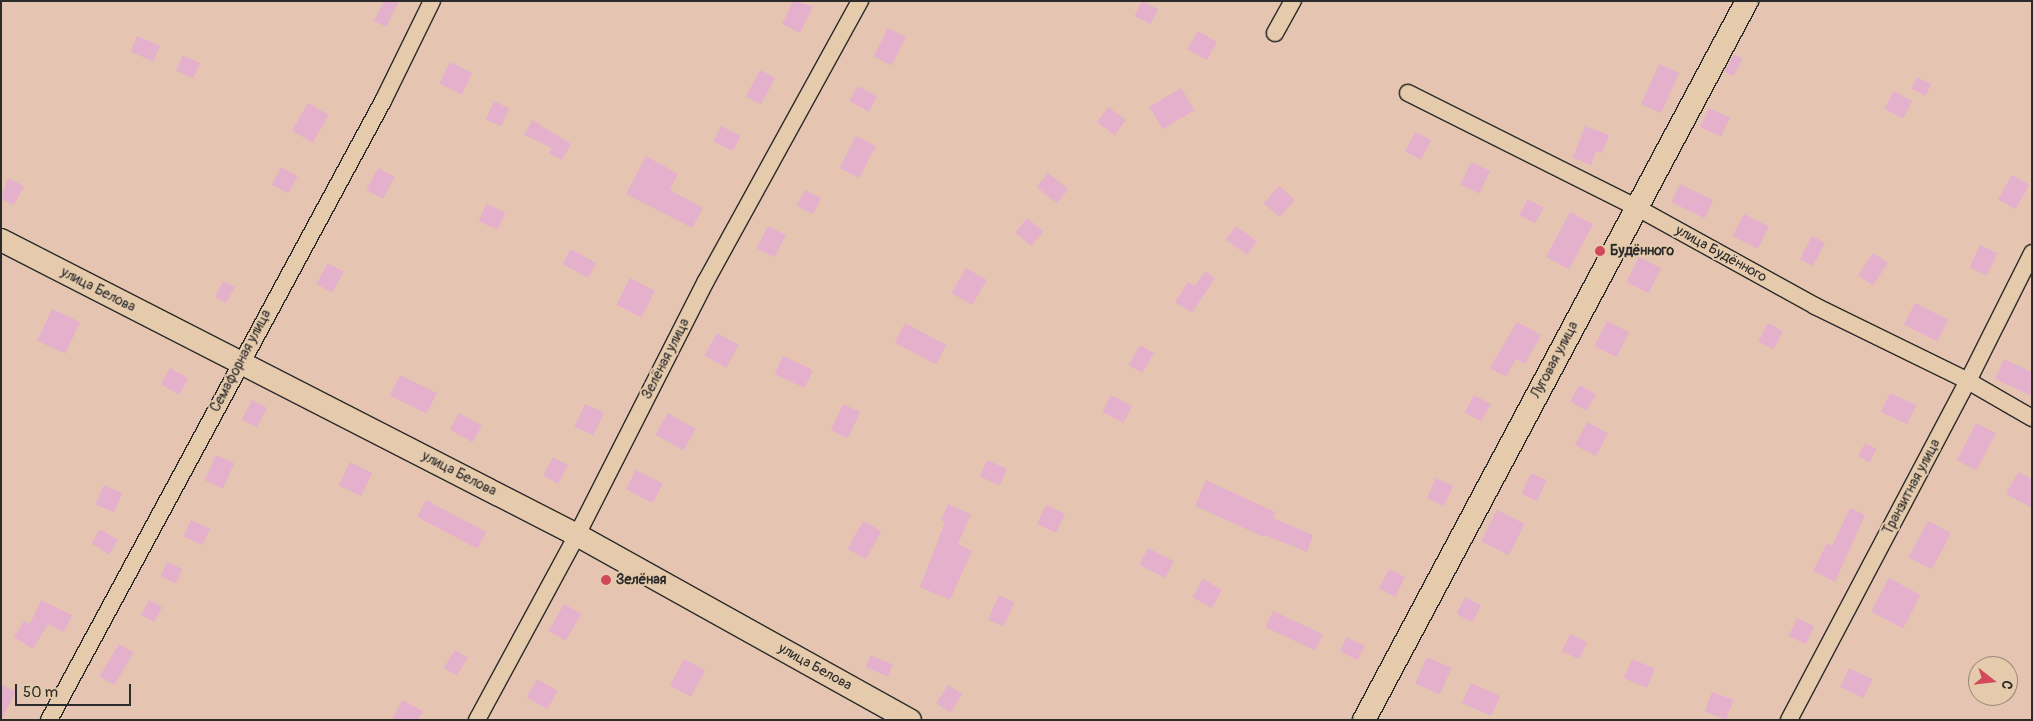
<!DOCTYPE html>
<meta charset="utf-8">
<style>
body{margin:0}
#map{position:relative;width:2033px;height:721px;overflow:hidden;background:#e5c5b2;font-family:Pangolin,sans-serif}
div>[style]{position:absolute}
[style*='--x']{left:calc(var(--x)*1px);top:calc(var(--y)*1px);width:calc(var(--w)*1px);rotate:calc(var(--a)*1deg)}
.building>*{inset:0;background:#e4b0cc;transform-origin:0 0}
.roads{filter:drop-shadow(1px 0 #2b2b2b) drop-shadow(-1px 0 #2b2b2b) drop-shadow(0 1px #2b2b2b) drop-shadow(0 -1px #2b2b2b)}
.street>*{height:16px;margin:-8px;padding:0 8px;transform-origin:8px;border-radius:8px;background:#e5caac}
.secondary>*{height:22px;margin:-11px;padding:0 11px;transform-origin:11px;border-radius:11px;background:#e5caac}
.dots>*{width:14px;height:14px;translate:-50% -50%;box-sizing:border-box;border:2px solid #e5caac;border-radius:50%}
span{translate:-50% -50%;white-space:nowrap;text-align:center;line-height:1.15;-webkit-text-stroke:4px #e5caac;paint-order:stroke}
.poi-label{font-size:14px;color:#2b2b2b;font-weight:700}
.left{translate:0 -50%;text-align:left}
.street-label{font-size:14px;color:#2b2b2b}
.frame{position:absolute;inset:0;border:2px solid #2b2b2b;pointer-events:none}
.north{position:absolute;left:1968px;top:656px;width:50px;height:50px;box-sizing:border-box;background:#e5caac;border:1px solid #9b8a78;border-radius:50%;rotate:106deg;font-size:14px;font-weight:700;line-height:20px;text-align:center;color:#2b2b2b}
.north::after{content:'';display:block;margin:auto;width:18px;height:22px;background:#d1495b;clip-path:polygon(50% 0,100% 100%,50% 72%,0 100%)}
.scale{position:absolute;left:15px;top:684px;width:116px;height:22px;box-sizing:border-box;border:2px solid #2b2b2b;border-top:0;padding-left:6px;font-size:15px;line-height:18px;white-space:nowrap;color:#2b2b2b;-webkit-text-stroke:4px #e5caac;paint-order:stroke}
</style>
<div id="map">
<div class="building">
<i style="clip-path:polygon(384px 1px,399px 1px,386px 27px,374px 21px)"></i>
<i style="clip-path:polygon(793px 1px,813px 6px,800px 33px,782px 24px)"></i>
<i style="left:1142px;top:1px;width:18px;height:17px;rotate:27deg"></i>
<i style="left:888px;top:28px;width:20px;height:32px;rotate:27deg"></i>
<i style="left:1198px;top:31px;width:22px;height:21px;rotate:30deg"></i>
<i style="left:137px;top:36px;width:25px;height:17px;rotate:23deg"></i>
<i style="left:1734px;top:54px;width:10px;height:20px;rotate:29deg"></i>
<i style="left:183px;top:55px;width:19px;height:17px;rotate:25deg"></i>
<i style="left:450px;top:62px;width:25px;height:24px;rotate:26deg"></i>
<i style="left:1659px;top:64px;width:22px;height:44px;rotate:24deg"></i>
<i style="left:760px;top:70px;width:17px;height:30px;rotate:28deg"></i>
<i style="left:1917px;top:77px;width:16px;height:13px;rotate:27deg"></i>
<i style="left:858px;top:86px;width:22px;height:17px;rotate:30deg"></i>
<i style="left:1181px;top:88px;width:26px;height:37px;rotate:59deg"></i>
<i style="left:1894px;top:91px;width:21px;height:20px;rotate:29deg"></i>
<i style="left:494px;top:101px;width:17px;height:20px;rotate:25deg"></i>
<i style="left:308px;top:103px;width:24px;height:32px;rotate:30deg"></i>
<i style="left:1108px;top:107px;width:22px;height:19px;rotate:36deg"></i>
<i style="left:1709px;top:108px;width:23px;height:21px;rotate:25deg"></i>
<i style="clip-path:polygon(532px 120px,571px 144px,562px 160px,549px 153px,552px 148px,524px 135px)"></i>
<i style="left:721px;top:126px;width:22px;height:17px;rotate:27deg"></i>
<i style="clip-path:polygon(1585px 126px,1609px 135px,1602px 153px,1596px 151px,1591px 165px,1573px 158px)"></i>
<i style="left:1415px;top:132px;width:18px;height:22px;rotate:27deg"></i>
<i style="left:856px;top:136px;width:22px;height:36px;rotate:27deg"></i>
<i style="clip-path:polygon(646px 156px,678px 174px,670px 190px,703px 208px,692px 228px,626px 194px)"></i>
<i style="left:1471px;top:162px;width:21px;height:25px;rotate:25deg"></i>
<i style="left:281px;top:167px;width:19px;height:20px;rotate:28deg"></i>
<i style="left:378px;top:168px;width:19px;height:25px;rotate:28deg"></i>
<i style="left:1048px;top:173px;width:26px;height:18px;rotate:39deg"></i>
<i style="left:2012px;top:175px;width:20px;height:28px;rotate:30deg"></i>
<i style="clip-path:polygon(8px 178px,24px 186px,14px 205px,1px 199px)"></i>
<i style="left:1680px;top:184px;width:37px;height:20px;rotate:26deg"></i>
<i style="left:1279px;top:186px;width:21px;height:23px;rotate:41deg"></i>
<i style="left:805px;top:190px;width:18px;height:18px;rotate:27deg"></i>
<i style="left:1528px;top:199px;width:18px;height:18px;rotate:29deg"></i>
<i style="left:486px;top:204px;width:21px;height:19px;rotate:23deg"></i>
<i style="left:1570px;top:212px;width:26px;height:51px;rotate:28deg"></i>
<i style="left:1744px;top:214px;width:28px;height:25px;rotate:27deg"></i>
<i style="left:1027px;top:218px;width:21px;height:19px;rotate:39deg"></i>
<i style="left:768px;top:226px;width:20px;height:25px;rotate:27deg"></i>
<i style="left:1236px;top:226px;width:26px;height:17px;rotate:36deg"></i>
<i style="left:1812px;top:236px;width:15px;height:26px;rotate:28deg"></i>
<i style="left:1980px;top:245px;width:19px;height:25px;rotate:25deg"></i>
<i style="left:571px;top:249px;width:29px;height:17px;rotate:29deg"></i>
<i style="left:1873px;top:253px;width:18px;height:27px;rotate:34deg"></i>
<i style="left:1639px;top:257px;width:25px;height:28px;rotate:27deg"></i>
<i style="left:328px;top:263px;width:18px;height:24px;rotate:29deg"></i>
<i style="left:966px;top:268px;width:24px;height:29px;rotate:30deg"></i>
<i style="clip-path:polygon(1205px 271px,1215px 278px,1192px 313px,1175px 302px,1188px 282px,1195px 286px)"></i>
<i style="left:630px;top:278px;width:28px;height:30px;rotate:27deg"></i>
<i style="left:223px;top:281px;width:13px;height:18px;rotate:27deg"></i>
<i style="left:1915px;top:303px;width:37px;height:24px;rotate:27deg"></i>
<i style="left:52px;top:309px;width:31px;height:35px;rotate:25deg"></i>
<i style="left:1607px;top:321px;width:25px;height:28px;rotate:27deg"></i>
<i style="clip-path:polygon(1517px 322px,1541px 335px,1525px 364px,1516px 359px,1506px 377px,1490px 368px)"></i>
<i style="left:905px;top:323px;width:47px;height:22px;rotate:28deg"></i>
<i style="left:1768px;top:323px;width:17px;height:21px;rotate:28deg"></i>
<i style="left:717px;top:333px;width:25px;height:26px;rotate:29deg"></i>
<i style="left:1140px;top:345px;width:16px;height:23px;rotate:30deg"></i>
<i style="left:783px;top:356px;width:33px;height:20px;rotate:25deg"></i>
<i style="clip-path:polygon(2004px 359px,2032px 372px,2032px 396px,1995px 379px)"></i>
<i style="left:170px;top:368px;width:21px;height:19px;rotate:29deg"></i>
<i style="left:400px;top:375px;width:41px;height:23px;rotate:26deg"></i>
<i style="left:1579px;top:385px;width:19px;height:19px;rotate:28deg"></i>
<i style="left:1890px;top:393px;width:29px;height:21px;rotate:25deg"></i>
<i style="left:1111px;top:395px;width:24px;height:19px;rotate:28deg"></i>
<i style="left:1474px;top:395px;width:19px;height:20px;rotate:28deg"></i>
<i style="left:252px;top:400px;width:17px;height:22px;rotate:28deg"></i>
<i style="left:585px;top:404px;width:21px;height:25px;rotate:25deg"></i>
<i style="left:843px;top:404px;width:19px;height:29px;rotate:25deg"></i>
<i style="left:459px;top:413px;width:26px;height:19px;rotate:29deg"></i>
<i style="left:668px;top:413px;width:32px;height:25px;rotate:30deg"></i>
<i style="left:1587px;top:422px;width:24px;height:26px;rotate:28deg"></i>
<i style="left:1976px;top:423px;width:22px;height:42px;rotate:27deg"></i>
<i style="left:1865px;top:443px;width:13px;height:15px;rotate:27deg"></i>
<i style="left:216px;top:455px;width:20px;height:28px;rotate:24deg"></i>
<i style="left:553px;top:457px;width:17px;height:21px;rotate:28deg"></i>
<i style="left:987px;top:460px;width:22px;height:18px;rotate:24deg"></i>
<i style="left:350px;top:462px;width:25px;height:26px;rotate:26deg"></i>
<i style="left:636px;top:470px;width:30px;height:22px;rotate:27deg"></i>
<i style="clip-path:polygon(2018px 472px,2032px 479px,2032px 508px,2006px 494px)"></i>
<i style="left:1531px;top:473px;width:17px;height:23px;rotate:24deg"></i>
<i style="left:1436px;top:478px;width:19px;height:22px;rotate:25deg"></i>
<i style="clip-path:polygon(1206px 480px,1275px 512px,1273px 518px,1313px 535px,1307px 552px,1265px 535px,1264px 537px,1195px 506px)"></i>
<i style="left:104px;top:485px;width:20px;height:21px;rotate:24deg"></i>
<i style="left:426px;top:500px;width:68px;height:19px;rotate:28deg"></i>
<i style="clip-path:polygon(948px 504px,971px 514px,958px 544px,972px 551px,950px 600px,920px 587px,945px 522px,941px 520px)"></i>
<i style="left:1046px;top:505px;width:21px;height:21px;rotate:25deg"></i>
<i style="clip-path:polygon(1850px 508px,1865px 515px,1835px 582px,1813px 571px,1827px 543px,1832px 546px)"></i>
<i style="left:1497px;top:510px;width:31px;height:35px;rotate:27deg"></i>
<i style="left:191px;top:520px;width:21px;height:18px;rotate:25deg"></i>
<i style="left:863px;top:521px;width:21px;height:32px;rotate:29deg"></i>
<i style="left:1928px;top:521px;width:26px;height:41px;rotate:28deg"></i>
<i style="left:100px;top:529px;width:21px;height:17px;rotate:31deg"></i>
<i style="left:1148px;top:548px;width:29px;height:19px;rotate:27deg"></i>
<i style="left:167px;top:562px;width:17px;height:16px;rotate:24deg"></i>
<i style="left:1389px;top:569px;width:18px;height:22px;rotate:27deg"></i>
<i style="left:1889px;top:578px;width:36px;height:38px;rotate:28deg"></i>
<i style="left:1203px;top:579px;width:22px;height:21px;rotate:30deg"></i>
<i style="left:999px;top:595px;width:17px;height:27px;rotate:24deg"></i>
<i style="left:1465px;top:597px;width:18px;height:19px;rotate:27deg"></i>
<i style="clip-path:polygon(41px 600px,72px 615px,64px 632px,48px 624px,33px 649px,14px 637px,24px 621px,30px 624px)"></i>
<i style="left:149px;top:600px;width:15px;height:17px;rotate:28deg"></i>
<i style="left:564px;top:604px;width:20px;height:31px;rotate:30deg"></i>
<i style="left:1273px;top:611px;width:55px;height:18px;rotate:25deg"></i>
<i style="left:1797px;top:618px;width:19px;height:20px;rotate:25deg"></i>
<i style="left:1570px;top:634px;width:19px;height:19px;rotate:25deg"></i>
<i style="left:1347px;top:637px;width:20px;height:16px;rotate:27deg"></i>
<i style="left:119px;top:644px;width:17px;height:38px;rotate:31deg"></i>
<i style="left:455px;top:650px;width:15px;height:21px;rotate:32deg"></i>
<i style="left:871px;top:655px;width:24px;height:13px;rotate:24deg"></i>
<i style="left:1427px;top:657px;width:27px;height:29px;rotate:24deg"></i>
<i style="left:684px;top:659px;width:24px;height:30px;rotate:28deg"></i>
<i style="left:1632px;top:659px;width:25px;height:21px;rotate:23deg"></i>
<i style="left:1849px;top:668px;width:26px;height:21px;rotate:25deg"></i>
<i style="left:537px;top:679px;width:24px;height:21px;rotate:30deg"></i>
<i style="left:1471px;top:683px;width:32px;height:22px;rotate:24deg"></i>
<i style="clip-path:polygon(1px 684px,16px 692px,1px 720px)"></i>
<i style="left:948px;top:685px;width:17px;height:22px;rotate:33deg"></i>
<i style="left:1712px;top:692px;width:23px;height:21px;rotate:20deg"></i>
<i style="clip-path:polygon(402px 700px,423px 711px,418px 720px,392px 720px)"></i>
</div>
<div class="roads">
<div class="street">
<i style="--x:1275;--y:33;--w:37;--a:-61"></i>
<i style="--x:1408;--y:93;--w:255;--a:26.6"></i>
<i style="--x:1636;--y:207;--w:205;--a:28.9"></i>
<i style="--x:1815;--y:306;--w:170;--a:26.1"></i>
<i style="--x:1968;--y:381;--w:74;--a:30"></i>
<i style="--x:49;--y:720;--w:703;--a:-61.65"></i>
<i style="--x:383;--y:101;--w:111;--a:-63.9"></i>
<i style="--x:477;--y:720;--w:210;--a:-61.6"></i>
<i style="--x:577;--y:535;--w:285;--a:-63.1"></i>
<i style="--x:706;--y:281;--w:320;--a:-61.2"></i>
<i style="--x:1789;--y:720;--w:383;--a:-62.2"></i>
<i style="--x:1968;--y:381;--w:143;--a:-63.4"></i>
</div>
<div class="secondary">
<i style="--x:1;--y:240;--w:647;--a:27.12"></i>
<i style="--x:577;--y:535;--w:381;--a:29.1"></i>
<i style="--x:1364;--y:720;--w:815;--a:-61.96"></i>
</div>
</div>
<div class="dots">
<i style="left:1600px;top:251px;background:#d1495b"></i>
<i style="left:606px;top:580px;background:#d1495b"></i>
</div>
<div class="poi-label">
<span class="left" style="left:1610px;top:251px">Будённого</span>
<span class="left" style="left:616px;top:580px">Зелёная</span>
</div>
<div class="street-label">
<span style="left:1721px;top:254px;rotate:29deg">улица Будённого</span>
<span style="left:98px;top:290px;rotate:27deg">улица Белова</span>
<span style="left:666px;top:359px;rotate:-63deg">Зелёная улица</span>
<span style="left:1555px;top:360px;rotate:-62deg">Луговая улица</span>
<span style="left:241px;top:361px;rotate:-62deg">Семафорная улица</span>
<span style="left:459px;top:474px;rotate:27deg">улица Белова</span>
<span style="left:1912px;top:487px;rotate:-62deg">Транзитная улица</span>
<span style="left:815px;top:667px;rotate:29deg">улица Белова</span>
</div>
<div class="frame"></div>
<div class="north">С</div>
<div class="scale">50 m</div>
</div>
